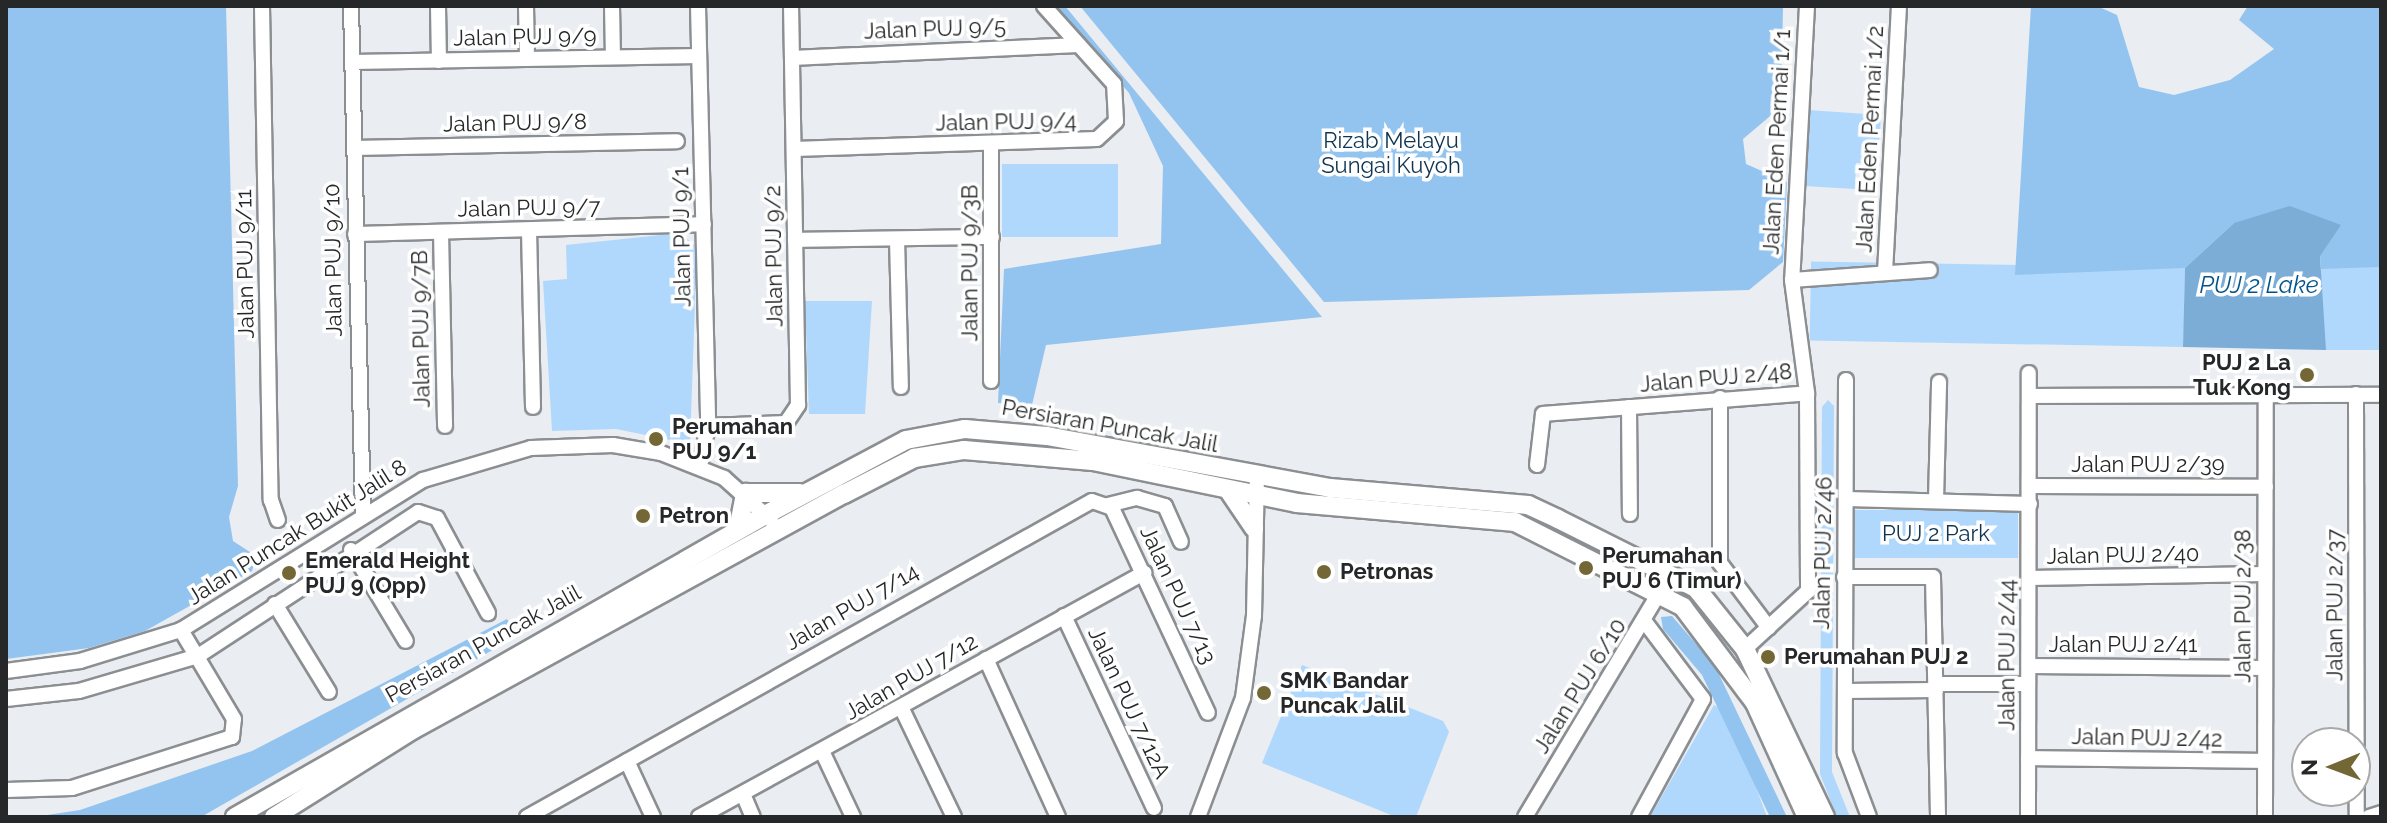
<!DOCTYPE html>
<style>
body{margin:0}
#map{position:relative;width:2387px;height:823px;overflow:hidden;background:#eaedf1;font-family:Raleway,sans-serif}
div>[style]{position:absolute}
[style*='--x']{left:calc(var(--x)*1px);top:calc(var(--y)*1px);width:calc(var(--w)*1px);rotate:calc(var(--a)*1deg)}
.green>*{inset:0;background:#b0d8fc;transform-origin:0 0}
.forest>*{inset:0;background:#92c4ef}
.water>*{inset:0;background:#7cadd7}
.roads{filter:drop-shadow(2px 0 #8c8f92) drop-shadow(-2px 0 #8c8f92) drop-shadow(0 2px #8c8f92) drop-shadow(0 -2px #8c8f92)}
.minor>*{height:14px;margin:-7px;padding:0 7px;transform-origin:7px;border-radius:7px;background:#fff}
.major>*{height:18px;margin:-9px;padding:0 9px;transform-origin:9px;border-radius:9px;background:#fff}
.dots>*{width:22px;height:22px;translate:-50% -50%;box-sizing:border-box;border:4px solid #fff;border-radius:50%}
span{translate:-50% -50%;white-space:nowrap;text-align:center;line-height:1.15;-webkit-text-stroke:7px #fff;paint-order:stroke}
.street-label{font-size:22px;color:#262728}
.park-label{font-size:22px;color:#0e3451}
.poi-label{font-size:22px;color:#262728;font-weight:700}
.right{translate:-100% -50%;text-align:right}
.left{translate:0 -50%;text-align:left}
.water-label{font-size:24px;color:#005489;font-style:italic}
.frame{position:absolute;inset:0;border:8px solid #262728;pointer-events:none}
.north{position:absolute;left:2291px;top:727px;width:80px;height:80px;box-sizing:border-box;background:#fff;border:2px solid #a8a9a9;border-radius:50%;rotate:269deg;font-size:22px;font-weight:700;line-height:32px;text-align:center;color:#262728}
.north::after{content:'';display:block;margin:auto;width:28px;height:36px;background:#736835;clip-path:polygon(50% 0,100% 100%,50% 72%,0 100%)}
</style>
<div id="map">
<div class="green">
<i style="clip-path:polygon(1808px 110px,1881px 115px,1878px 164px,1856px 163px,1855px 189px,1804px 186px)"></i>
<i style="left:1118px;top:164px;width:73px;height:116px;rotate:90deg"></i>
<i style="clip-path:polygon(680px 233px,697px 247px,690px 444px,616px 429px,552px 431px,543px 281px,567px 279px,566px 245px)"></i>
<i style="left:2381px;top:267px;width:83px;height:60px;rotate:90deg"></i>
<i style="left:2185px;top:268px;width:79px;height:374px;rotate:91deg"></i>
<i style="clip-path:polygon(805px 301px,872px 301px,865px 414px,809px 414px)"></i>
<i style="clip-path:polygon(1828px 400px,1834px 406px,1832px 772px,1850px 817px,1837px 817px,1820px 774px,1822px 407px)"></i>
<i style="left:2018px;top:510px;width:48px;height:163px;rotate:90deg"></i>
<i style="clip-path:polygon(1302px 665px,1443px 721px,1449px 732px,1416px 817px,1396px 817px,1262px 763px)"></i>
<i style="clip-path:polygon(1714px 705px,1729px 714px,1767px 817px,1650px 817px)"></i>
</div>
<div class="forest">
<i style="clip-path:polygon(6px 6px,226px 6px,238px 486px,229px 517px,233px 541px,256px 556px,252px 571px,145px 631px,89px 648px,6px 659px)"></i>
<i style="clip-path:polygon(1056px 6px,1065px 6px,1322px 317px,1046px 345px,1032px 405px,998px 403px,1004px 269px,1161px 244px,1163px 166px,1129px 93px)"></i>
<i style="clip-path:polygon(1080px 6px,1783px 6px,1781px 107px,1743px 139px,1746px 164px,1787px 182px,1783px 262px,1749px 290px,1324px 302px)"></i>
<i style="clip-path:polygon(2031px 6px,2097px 6px,2117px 15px,2139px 87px,2174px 95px,2230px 80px,2274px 49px,2239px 20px,2248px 6px,2381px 6px,2381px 267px,2321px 269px,2320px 256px,2234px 223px,2185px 268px,2015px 275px)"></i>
<i style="clip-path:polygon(1672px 616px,1715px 666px,1787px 817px,1770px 817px,1702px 675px,1663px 629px,1661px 617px)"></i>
<i style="clip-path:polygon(507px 619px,517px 636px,201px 817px,34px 817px,80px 810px,252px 751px)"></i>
</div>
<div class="water">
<i style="clip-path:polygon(2290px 206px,2341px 225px,2320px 256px,2326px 350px,2183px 347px,2185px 268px,2234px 223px)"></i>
</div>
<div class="roads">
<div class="minor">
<i style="--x:262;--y:6;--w:494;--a:89"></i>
<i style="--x:271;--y:500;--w:21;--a:71"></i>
<i style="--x:351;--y:6;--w:508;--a:88.65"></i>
<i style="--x:438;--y:6;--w:55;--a:89"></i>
<i style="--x:526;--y:6;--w:53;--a:88.9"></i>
<i style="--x:612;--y:6;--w:51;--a:88.9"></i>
<i style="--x:698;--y:6;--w:420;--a:88.6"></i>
<i style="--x:708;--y:426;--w:41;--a:101.3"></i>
<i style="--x:1807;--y:6;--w:274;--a:93.1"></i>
<i style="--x:1792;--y:280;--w:114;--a:82.4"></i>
<i style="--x:792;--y:58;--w:287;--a:-2.6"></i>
<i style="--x:352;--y:62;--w:347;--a:-1"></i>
<i style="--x:354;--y:148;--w:323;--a:-1.2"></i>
<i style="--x:794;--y:149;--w:303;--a:-1.9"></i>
<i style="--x:1097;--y:139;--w:26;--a:-43"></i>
<i style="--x:1116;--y:121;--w:37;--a:-93"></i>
<i style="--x:1114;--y:84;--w:105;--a:-131.9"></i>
<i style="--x:529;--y:230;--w:177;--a:88.7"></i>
<i style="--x:441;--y:232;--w:194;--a:88.8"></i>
<i style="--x:355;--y:234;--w:349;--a:-1.6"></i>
<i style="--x:897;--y:239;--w:148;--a:88.5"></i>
<i style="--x:795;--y:240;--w:197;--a:-0.9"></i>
<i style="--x:1885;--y:273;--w:267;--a:-87"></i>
<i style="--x:1792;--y:280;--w:138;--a:-4.1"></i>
<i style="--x:1846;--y:380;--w:373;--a:90.2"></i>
<i style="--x:1845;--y:753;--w:68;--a:69.4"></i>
<i style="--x:991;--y:381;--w:237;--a:-90"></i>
<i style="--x:2356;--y:394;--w:423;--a:89.9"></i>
<i style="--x:2030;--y:396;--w:351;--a:-0.2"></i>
<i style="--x:1720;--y:398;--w:165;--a:90"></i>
<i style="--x:1720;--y:563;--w:81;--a:53"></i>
<i style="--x:1629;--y:407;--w:107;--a:89.5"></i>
<i style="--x:708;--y:426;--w:78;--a:-2.2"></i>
<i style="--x:786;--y:423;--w:22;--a:-56"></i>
<i style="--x:798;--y:405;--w:399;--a:-91"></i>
<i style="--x:1537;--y:465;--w:51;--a:-83.3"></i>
<i style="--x:1543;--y:414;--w:265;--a:-4.5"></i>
<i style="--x:1807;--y:393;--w:198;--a:89.7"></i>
<i style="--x:1808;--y:591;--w:86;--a:137.4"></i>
<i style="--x:2030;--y:486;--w:236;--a:0.2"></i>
<i style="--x:1847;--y:499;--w:183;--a:1.6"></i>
<i style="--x:1936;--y:500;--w:118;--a:-88.5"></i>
<i style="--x:1108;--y:505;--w:30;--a:-14"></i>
<i style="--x:1137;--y:498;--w:29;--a:16"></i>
<i style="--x:1165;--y:506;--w:39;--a:66"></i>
<i style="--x:351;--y:550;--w:106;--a:58.9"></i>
<i style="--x:1844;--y:577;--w:89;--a:0"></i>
<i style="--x:1933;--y:577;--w:240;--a:88.8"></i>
<i style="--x:2029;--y:578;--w:236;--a:-1"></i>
<i style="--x:275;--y:604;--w:103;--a:58.5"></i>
<i style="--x:1064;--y:616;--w:212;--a:64.9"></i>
<i style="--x:986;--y:659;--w:174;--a:65.5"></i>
<i style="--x:2029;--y:666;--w:236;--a:0.5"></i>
<i style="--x:6;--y:671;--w:75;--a:-7.7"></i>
<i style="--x:80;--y:661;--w:106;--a:-17.1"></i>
<i style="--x:181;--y:630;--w:285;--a:-31.8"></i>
<i style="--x:423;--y:480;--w:113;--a:-16.5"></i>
<i style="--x:531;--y:448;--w:82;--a:-2.1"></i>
<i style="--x:613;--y:445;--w:49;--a:9.5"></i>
<i style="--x:661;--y:453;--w:68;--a:21.6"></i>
<i style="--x:724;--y:478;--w:63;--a:41.8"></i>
<i style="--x:1936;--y:684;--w:92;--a:0"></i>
<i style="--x:1845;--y:691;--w:91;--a:-0.6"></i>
<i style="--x:6;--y:699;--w:73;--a:-6.3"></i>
<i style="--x:79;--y:691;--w:124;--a:-16.4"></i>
<i style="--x:198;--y:656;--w:263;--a:-33.2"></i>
<i style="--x:418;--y:512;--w:20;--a:18"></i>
<i style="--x:437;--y:518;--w:108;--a:61.8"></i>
<i style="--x:902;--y:709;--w:120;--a:64.3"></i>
<i style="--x:822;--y:751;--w:73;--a:64.8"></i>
<i style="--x:2028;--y:758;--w:237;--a:0.7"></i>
<i style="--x:627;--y:761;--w:62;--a:65.1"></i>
<i style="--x:6;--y:790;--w:66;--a:-1.7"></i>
<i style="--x:72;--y:788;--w:168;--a:-17.7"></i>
<i style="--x:232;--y:737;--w:18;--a:-84"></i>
<i style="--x:234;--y:719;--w:104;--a:-120.8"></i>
<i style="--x:743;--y:794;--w:25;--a:67"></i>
<i style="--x:527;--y:817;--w:647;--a:-29.22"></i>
<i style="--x:1092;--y:501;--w:21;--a:19"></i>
<i style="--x:1112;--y:508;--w:226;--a:64.9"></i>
<i style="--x:699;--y:817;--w:508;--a:-28.74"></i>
<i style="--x:1198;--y:817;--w:127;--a:-69.3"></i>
<i style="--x:1243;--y:698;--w:83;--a:-82.4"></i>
<i style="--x:1254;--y:616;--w:139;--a:-88.8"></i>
<i style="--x:1525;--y:817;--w:281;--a:-59.1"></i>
<i style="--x:1639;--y:817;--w:134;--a:-61.5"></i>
<i style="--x:1703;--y:699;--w:96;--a:-127"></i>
<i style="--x:2028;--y:817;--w:444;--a:-89.9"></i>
<i style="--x:2265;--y:817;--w:422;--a:-89.9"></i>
<i style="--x:2369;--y:817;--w:13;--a:-18"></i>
</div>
<div class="major">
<i style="--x:1229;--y:491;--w:45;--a:56"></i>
<i style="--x:738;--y:530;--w:38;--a:-79"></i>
<i style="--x:745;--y:493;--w:55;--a:0"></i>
<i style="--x:235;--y:817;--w:612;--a:-29.66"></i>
<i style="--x:767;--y:514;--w:157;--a:-28"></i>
<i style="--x:906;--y:440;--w:60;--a:-10.6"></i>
<i style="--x:965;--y:429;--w:82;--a:4.9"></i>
<i style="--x:1047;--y:436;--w:288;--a:10.4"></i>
<i style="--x:1330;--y:488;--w:199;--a:4.9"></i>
<i style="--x:1528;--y:505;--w:33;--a:25"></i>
<i style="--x:1558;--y:519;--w:154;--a:26.6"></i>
<i style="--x:1696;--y:588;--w:78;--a:51.2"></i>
<i style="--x:1745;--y:649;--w:186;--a:64.5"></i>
<i style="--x:274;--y:817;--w:165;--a:-32.2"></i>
<i style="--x:414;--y:729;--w:490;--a:-28.7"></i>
<i style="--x:844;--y:494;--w:79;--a:-27.2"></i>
<i style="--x:914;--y:458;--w:51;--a:-9.1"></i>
<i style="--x:964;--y:450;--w:129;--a:4.9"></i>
<i style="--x:1093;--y:461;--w:208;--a:11.6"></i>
<i style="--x:1297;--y:503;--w:219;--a:5"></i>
<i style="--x:1515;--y:522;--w:188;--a:26.8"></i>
<i style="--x:1683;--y:607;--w:120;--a:53.1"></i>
<i style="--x:1755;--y:703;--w:125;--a:65.5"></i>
</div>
</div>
<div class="dots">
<i style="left:2307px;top:375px;background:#736835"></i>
<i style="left:656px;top:439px;background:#736835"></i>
<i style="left:643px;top:516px;background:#736835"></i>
<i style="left:1586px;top:568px;background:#736835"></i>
<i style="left:1324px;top:572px;background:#736835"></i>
<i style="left:289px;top:573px;background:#736835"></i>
<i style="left:1768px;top:657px;background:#736835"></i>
<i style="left:1264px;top:693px;background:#736835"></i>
</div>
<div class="street-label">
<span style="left:935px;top:29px;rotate:-2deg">Jalan PUJ 9/5</span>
<span style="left:525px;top:37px;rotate:-1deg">Jalan PUJ 9/9</span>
<span style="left:1006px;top:122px;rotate:-1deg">Jalan PUJ 9/4</span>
<span style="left:515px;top:123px;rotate:-1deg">Jalan PUJ 9/8</span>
<span style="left:1870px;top:139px;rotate:-87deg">Jalan Eden Permai 1/2</span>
<span style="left:1777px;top:142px;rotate:-87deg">Jalan Eden Permai 1/1</span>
<span style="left:529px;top:208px;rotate:-1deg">Jalan PUJ 9/7</span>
<span style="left:682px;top:237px;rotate:-91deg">Jalan PUJ 9/1</span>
<span style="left:774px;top:256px;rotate:-91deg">Jalan PUJ 9/2</span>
<span style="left:333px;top:260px;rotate:-91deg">Jalan PUJ 9/10</span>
<span style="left:970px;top:263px;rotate:-90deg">Jalan PUJ 9/3B</span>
<span style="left:245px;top:264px;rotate:-91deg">Jalan PUJ 9/11</span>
<span style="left:421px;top:329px;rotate:-91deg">Jalan PUJ 9/7B</span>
<span style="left:1716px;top:378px;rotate:-5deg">Jalan PUJ 2/48</span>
<span style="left:1110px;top:426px;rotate:10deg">Persiaran Puncak Jalil</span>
<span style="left:2148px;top:465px">Jalan PUJ 2/39</span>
<span style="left:297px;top:532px;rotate:-32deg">Jalan Puncak Bukit Jalil 8</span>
<span style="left:1823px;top:553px;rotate:-89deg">Jalan PUJ 2/46</span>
<span style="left:2123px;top:555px;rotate:-1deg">Jalan PUJ 2/40</span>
<span style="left:1178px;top:595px;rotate:65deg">Jalan PUJ 7/13</span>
<span style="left:2335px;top:605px;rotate:-90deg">Jalan PUJ 2/37</span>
<span style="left:2243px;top:606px;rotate:-90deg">Jalan PUJ 2/38</span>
<span style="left:852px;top:607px;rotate:-30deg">Jalan PUJ 7/14</span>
<span style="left:483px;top:644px;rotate:-29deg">Persiaran Puncak Jalil</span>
<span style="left:2123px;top:645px">Jalan PUJ 2/41</span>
<span style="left:2007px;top:655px;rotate:-90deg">Jalan PUJ 2/44</span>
<span style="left:911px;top:677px;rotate:-30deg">Jalan PUJ 7/12</span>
<span style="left:1580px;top:686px;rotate:-58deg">Jalan PUJ 6/10</span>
<span style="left:1129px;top:703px;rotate:65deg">Jalan PUJ 7/12A</span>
<span style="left:2147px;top:738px;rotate:1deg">Jalan PUJ 2/42</span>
</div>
<div class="park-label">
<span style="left:1391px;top:153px">Rizab Melayu<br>Sungai Kuyoh</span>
<span style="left:1936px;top:534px">PUJ 2 Park</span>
</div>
<div class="poi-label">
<span class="right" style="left:2291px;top:375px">PUJ 2 La<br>Tuk Kong</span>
<span class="left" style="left:672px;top:439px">Perumahan<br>PUJ 9/1</span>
<span class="left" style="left:659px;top:516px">Petron</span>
<span class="left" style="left:1602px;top:568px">Perumahan<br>PUJ 6 (Timur)</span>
<span class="left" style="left:305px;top:573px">Emerald Height<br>PUJ 9 (Opp)</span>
<span class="left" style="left:1340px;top:572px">Petronas</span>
<span class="left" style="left:1784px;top:657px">Perumahan PUJ 2</span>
<span class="left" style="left:1280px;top:693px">SMK Bandar<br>Puncak Jalil</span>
</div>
<div class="water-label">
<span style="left:2259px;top:285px">PUJ 2 Lake</span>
</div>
<div class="frame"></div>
<div class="north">N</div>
</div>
